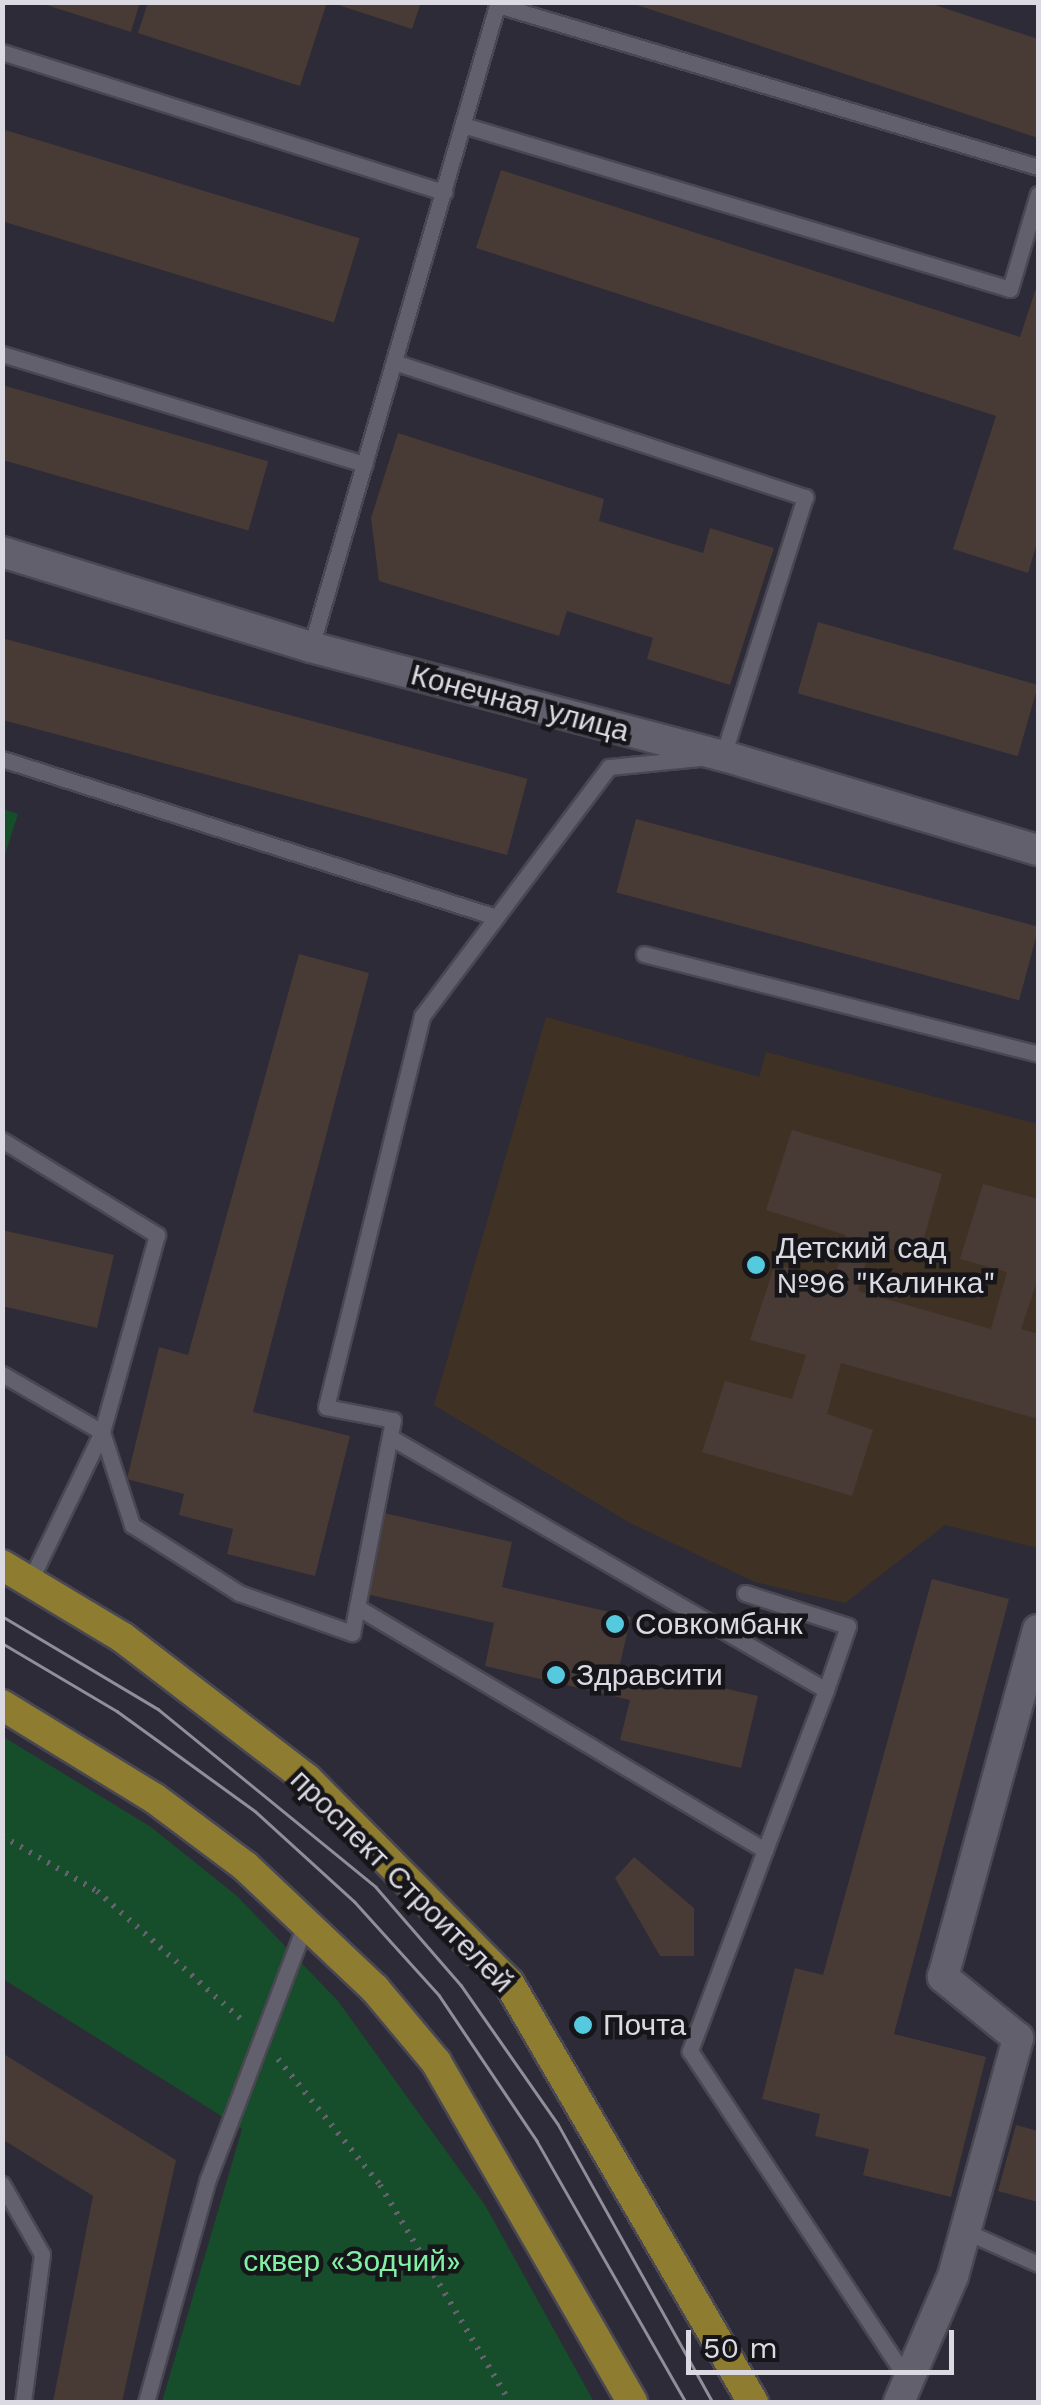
<!DOCTYPE html>
<meta charset="utf-8">
<style>
body{margin:0}
#map{position:relative;width:1041px;height:2405px;overflow:hidden;background:#2d2b37;font-family:"Work Sans",sans-serif}
div>[style]{position:absolute}
[style*='--x']{left:calc(var(--x)*1px);top:calc(var(--y)*1px);width:calc(var(--w)*1px);rotate:calc(var(--a)*1deg)}
.education>*{inset:0;background:#3f3224}
.green>*{inset:0;background:#164d2a}
.building>*{inset:0;background:#483a35;transform-origin:0 0}
.path>*{height:6px;margin-top:-3px;transform-origin:0;background:repeating-linear-gradient(90deg,#64636d 0 2.5px,transparent 0 10.5px)}
.roads{filter:drop-shadow(2px 0 #494752) drop-shadow(-2px 0 #494752) drop-shadow(0 2px #494752) drop-shadow(0 -2px #494752)}
.service>*{height:15px;margin:-7.5px;padding:0 7.5px;transform-origin:7.5px;border-radius:7.5px;background:#63606e}
.minor>*{height:30px;margin:-15px;padding:0 15px;transform-origin:15px;border-radius:15px;background:#63606e}
.tertiary>*{height:30px;margin:-15px;padding:0 15px;transform-origin:15px;border-radius:15px;background:#63606e}
.primary>*{height:30px;margin:-15px;padding:0 15px;transform-origin:15px;border-radius:15px;background:#8e7d31}
.tram>*{height:2.5px;margin:-1.25px;padding:0 1.25px;transform-origin:1.25px;border-radius:1.25px;background:#908f99}
.dots>*{width:28px;height:28px;translate:-50% -50%;box-sizing:border-box;border:5px solid #16151a;border-radius:50%}
span{translate:-50% -50%;white-space:nowrap;text-align:center;line-height:1.15;-webkit-text-stroke:9px #16151a;paint-order:stroke}
.street-label{font-size:30px;color:#dbdae2}
.poi-label{font-size:30px;color:#dbdae2}
.left{translate:0 -50%;text-align:left}
.park-label{font-size:30px;color:#81f0a4}
.frame{position:absolute;inset:0;border:5px solid #dbdae2;pointer-events:none}
.scale{position:absolute;left:686px;top:2330px;width:268px;height:45px;box-sizing:border-box;border:5px solid #dbdae2;border-top:0;padding-left:12px;font-size:30px;line-height:35px;white-space:nowrap;color:#dbdae2;-webkit-text-stroke:8px #16151a;paint-order:stroke}
</style>
<div id="map">
<div class="education">
<i style="clip-path:polygon(546px 1017px,759px 1077px,766px 1052px,1038px 1124px,1038px 1548px,945px 1525px,845px 1603px,755px 1582px,630px 1523px,434px 1405px)"></i>
</div>
<div class="green">
<i style="clip-path:polygon(3px 809px,18px 814px,3px 861px,2px 809px)"></i>
<i style="clip-path:polygon(2px 1736px,151px 1827px,237px 1896px,338px 2001px,485px 2205px,594px 2402px,162px 2402px,242px 2129px,3px 1979px)"></i>
</div>
<div class="building">
<i style="clip-path:polygon(37px 2px,140px 2px,131px 32px)"></i>
<i style="clip-path:polygon(148px 2px,327px 2px,300px 86px,138px 33px)"></i>
<i style="clip-path:polygon(329px 2px,421px 2px,412px 29px)"></i>
<i style="clip-path:polygon(628px 2px,926px 2px,1038px 39px,1038px 138px)"></i>
<i style="left:2px;top:129px;width:374px;height:88px;rotate:17deg"></i>
<i style="clip-path:polygon(501px 170px,1020px 337px,1038px 282px,1038px 540px,1028px 573px,953px 549px,996px 416px,476px 248px)"></i>
<i style="left:2px;top:385px;width:277px;height:72px;rotate:16deg"></i>
<i style="clip-path:polygon(398px 433px,604px 499px,599px 521px,703px 553px,710px 528px,774px 548px,730px 685px,647px 659px,653px 638px,567px 611px,559px 636px,379px 581px,371px 518px)"></i>
<i style="left:818px;top:622px;width:229px;height:74px;rotate:16deg"></i>
<i style="left:2px;top:638px;width:544px;height:79px;rotate:15deg"></i>
<i style="left:636px;top:819px;width:417px;height:76px;rotate:15deg"></i>
<i style="clip-path:polygon(299px 954px,369px 973px,253px 1412px,350px 1436px,315px 1576px,227px 1554px,233px 1529px,179px 1515px,184px 1494px,127px 1479px,159px 1347px,188px 1355px)"></i>
<i style="clip-path:polygon(792px 1130px,942px 1174px,918px 1259px,871px 1242px,858px 1291px,991px 1329px,1007px 1272px,960px 1259px,983px 1184px,1038px 1199px,1038px 1279px,1021px 1329px,1038px 1334px,1038px 1419px,841px 1363px,827px 1414px,873px 1430px,852px 1496px,702px 1452px,725px 1381px,792px 1399px,806px 1355px,750px 1340px,775px 1264px,834px 1281px,846px 1235px,766px 1210px)"></i>
<i style="clip-path:polygon(2px 1230px,114px 1255px,97px 1328px,2px 1306px)"></i>
<i style="clip-path:polygon(384px 1513px,512px 1542px,502px 1587px,631px 1617px,620px 1664px,758px 1696px,741px 1768px,620px 1740px,630px 1700px,485px 1666px,494px 1623px,366px 1594px)"></i>
<i style="clip-path:polygon(932px 1579px,1009px 1599px,894px 2034px,986px 2057px,951px 2197px,863px 2175px,869px 2149px,815px 2136px,820px 2114px,762px 2099px,795px 1968px,823px 1975px)"></i>
<i style="clip-path:polygon(634px 1857px,694px 1908px,694px 1956px,660px 1956px,615px 1878px)"></i>
<i style="clip-path:polygon(2px 2053px,176px 2160px,122px 2402px,53px 2402px,93px 2196px,2px 2139px)"></i>
<i style="clip-path:polygon(1016px 2125px,1038px 2131px,1038px 2202px,998px 2191px)"></i>
</div>
<div class="path">
<i style="--x:2;--y:1836;--w:110;--a:30.1"></i>
<i style="--x:97;--y:1891;--w:194;--a:41.7"></i>
<i style="--x:278;--y:2059;--w:162;--a:51"></i>
<i style="--x:380;--y:2185;--w:253;--a:59.1"></i>
</div>
<div class="roads">
<div class="service">
<i style="--x:498;--y:5;--w:564;--a:16.7"></i>
<i style="--x:2;--y:52;--w:464;--a:17.6"></i>
<i style="--x:463;--y:125;--w:571;--a:16.69"></i>
<i style="--x:1010;--y:289;--w:99;--a:-73.6"></i>
<i style="--x:2;--y:354;--w:379;--a:16.9"></i>
<i style="--x:394;--y:362;--w:433;--a:18.2"></i>
<i style="--x:805;--y:497;--w:272;--a:107.6"></i>
<i style="--x:311;--y:647;--w:672;--a:-73.83"></i>
<i style="--x:2;--y:759;--w:519;--a:17.74"></i>
<i style="--x:644;--y:954;--w:406;--a:14.2"></i>
<i style="--x:2;--y:1140;--w:182;--a:31.5"></i>
<i style="--x:157;--y:1235;--w:205;--a:105.6"></i>
<i style="--x:102;--y:1432;--w:98;--a:72.1"></i>
<i style="--x:132;--y:1525;--w:127;--a:32.4"></i>
<i style="--x:239;--y:1593;--w:120;--a:19.5"></i>
<i style="--x:352;--y:1633;--w:217;--a:-79.1"></i>
<i style="--x:393;--y:1420;--w:68;--a:-169"></i>
<i style="--x:326;--y:1407;--w:403;--a:-76.2"></i>
<i style="--x:422;--y:1016;--w:311;--a:-53.1"></i>
<i style="--x:609;--y:767;--w:91;--a:-5.6"></i>
<i style="--x:2;--y:1374;--w:116;--a:30.1"></i>
<i style="--x:102;--y:1432;--w:165;--a:115.8"></i>
<i style="--x:390;--y:1437;--w:504;--a:30.13"></i>
<i style="--x:826;--y:1690;--w:171;--a:110.9"></i>
<i style="--x:745;--y:1593;--w:108;--a:17.8"></i>
<i style="--x:848;--y:1626;--w:68;--a:109"></i>
<i style="--x:357;--y:1607;--w:475;--a:30.8"></i>
<i style="--x:765;--y:1850;--w:215;--a:110.5"></i>
<i style="--x:690;--y:2051;--w:395;--a:56.5"></i>
<i style="--x:2;--y:2184;--w:81;--a:60.3"></i>
<i style="--x:42;--y:2254;--w:149;--a:97.3"></i>
<i style="--x:965;--y:2231;--w:80;--a:24.3"></i>
<i style="--x:146;--y:2402;--w:231;--a:-74.5"></i>
<i style="--x:208;--y:2179;--w:277;--a:-69.1"></i>
</div>
<div class="minor">
<i style="--x:899;--y:2402;--w:137;--a:-66.8"></i>
<i style="--x:953;--y:2276;--w:247;--a:-74.7"></i>
<i style="--x:1018;--y:2038;--w:97;--a:-140.9"></i>
<i style="--x:943;--y:1977;--w:360;--a:-74.7"></i>
</div>
<div class="tertiary">
<i style="--x:2;--y:552;--w:323;--a:17.1"></i>
<i style="--x:311;--y:647;--w:427;--a:14.8"></i>
<i style="--x:724;--y:756;--w:328;--a:16.7"></i>
</div>
<div class="primary">
<i style="--x:2;--y:1565;--w:140;--a:31"></i>
<i style="--x:122;--y:1637;--w:233;--a:37.5"></i>
<i style="--x:307;--y:1779;--w:287;--a:45.3"></i>
<i style="--x:509;--y:1983;--w:485;--a:59.8"></i>
<i style="--x:2;--y:1705;--w:178;--a:31.5"></i>
<i style="--x:154;--y:1798;--w:114;--a:36.8"></i>
<i style="--x:245;--y:1866;--w:179;--a:43.4"></i>
<i style="--x:375;--y:1989;--w:95;--a:50.1"></i>
<i style="--x:436;--y:2062;--w:392;--a:60"></i>
</div>
</div>
<div class="tram">
<i style="--x:2;--y:1616;--w:182;--a:30.8"></i>
<i style="--x:158;--y:1709;--w:281;--a:39.2"></i>
<i style="--x:376;--y:1887;--w:130;--a:49.1"></i>
<i style="--x:461;--y:1985;--w:169;--a:55.1"></i>
<i style="--x:558;--y:2124;--w:318;--a:60.9"></i>
<i style="--x:2;--y:1643;--w:134;--a:30.6"></i>
<i style="--x:117;--y:1711;--w:170;--a:35.9"></i>
<i style="--x:255;--y:1811;--w:135;--a:42.3"></i>
<i style="--x:355;--y:1902;--w:125;--a:47.9"></i>
<i style="--x:439;--y:1995;--w:176;--a:56.1"></i>
<i style="--x:537;--y:2141;--w:301;--a:60.3"></i>
</div>
<div class="dots">
<i style="left:756px;top:1265px;background:#55cadf"></i>
<i style="left:615px;top:1624px;background:#55cadf"></i>
<i style="left:556px;top:1675px;background:#55cadf"></i>
<i style="left:583px;top:2025px;background:#55cadf"></i>
</div>
<div class="street-label">
<span style="left:520px;top:703px;rotate:15deg">Конечная улица</span>
<span style="left:402px;top:1881px;rotate:45deg">проспект Строителей</span>
</div>
<div class="poi-label">
<span class="left" style="left:776px;top:1265px">Детский сад<br>№96 "Калинка"</span>
<span class="left" style="left:635px;top:1624px">Совкомбанк</span>
<span class="left" style="left:576px;top:1675px">Здравсити</span>
<span class="left" style="left:603px;top:2025px">Почта</span>
</div>
<div class="park-label">
<span style="left:352px;top:2261px">сквер «Зодчий»</span>
</div>
<div class="frame"></div>
<div class="scale">50 m</div>
</div>
